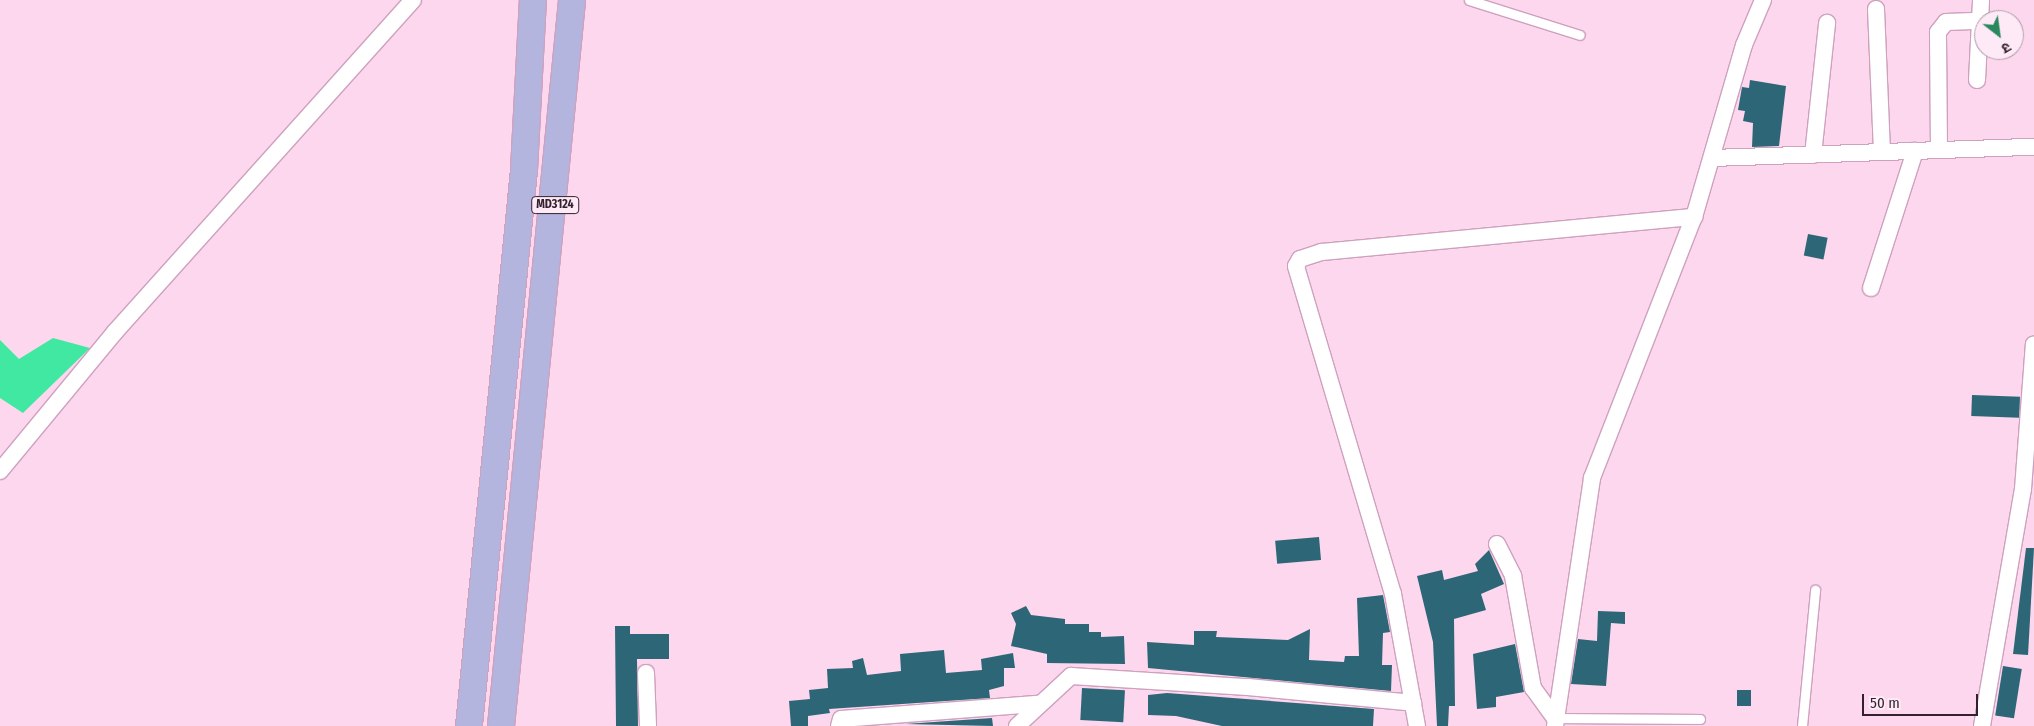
<!DOCTYPE html>
<meta charset="utf-8">
<style>
body{margin:0}
#map{position:relative;width:2034px;height:726px;overflow:hidden;background:#fcd7ee;font-family:"Fira Sans Condensed","Noto Sans Devanagari",sans-serif}
div>[style]{position:absolute}
[style*='--x']{left:calc(var(--x)*1px);top:calc(var(--y)*1px);width:calc(var(--w)*1px);rotate:calc(var(--a)*1deg)}
.water>*{inset:0;background:#41e8a1}
.building>*{inset:0;background:#2d6676;transform-origin:0 0}
.roads{filter:drop-shadow(1px 0 #cea1be) drop-shadow(-1px 0 #cea1be) drop-shadow(0 1px #cea1be) drop-shadow(0 -1px #cea1be)}
.lane>*{height:9px;margin:-4.5px;padding:0 4.5px;transform-origin:4.5px;border-radius:4.5px;background:#fff}
.street>*{height:16px;margin:-8px;padding:0 8px;transform-origin:8px;border-radius:8px;background:#fff}
.primary>*{height:26px;margin:-13px;padding:0 13px;transform-origin:13px;border-radius:13px;background:#b3b5df}
span{translate:-50% -50%;white-space:nowrap;text-align:center;line-height:1.15;-webkit-text-stroke:5px #feeaf6;paint-order:stroke}
.shield-label span{padding:1px 4px;background:#feeaf6;border:1px solid;border-radius:4px;-webkit-text-stroke-width:0}
.shield-label{font-size:12px;color:#33222d;font-weight:700}
.north{position:absolute;left:1974px;top:10px;width:50px;height:50px;box-sizing:border-box;background:#feeaf6;border:1px solid #ad9aa6;border-radius:50%;rotate:150deg;font-size:14px;font-weight:700;line-height:20px;text-align:center;color:#33222d}
.north::after{content:'';display:block;margin:auto;width:18px;height:22px;background:#2a875e;clip-path:polygon(50% 0,100% 100%,50% 72%,0 100%)}
.scale{position:absolute;left:1862px;top:694px;width:116px;height:22px;box-sizing:border-box;border:2px solid #33222d;border-top:0;padding-left:6px;font-size:15px;line-height:18px;white-space:nowrap;color:#33222d;-webkit-text-stroke:4px #feeaf6;paint-order:stroke}
</style>
<div id="map">
<div class="water">
<i style="clip-path:polygon(53px 338px,90px 348px,23px 413px,0 398px,0 340px,19px 359px)"></i>
</div>
<div class="building">
<i style="clip-path:polygon(1750px 80px,1786px 86px,1779px 146px,1752px 147px,1753px 123px,1743px 121px,1745px 111px,1738px 110px,1742px 87px,1749px 88px)"></i>
<i style="left:1808px;top:234px;width:20px;height:22px;rotate:11deg"></i>
<i style="left:1972px;top:395px;width:48px;height:21px;rotate:2deg"></i>
<i style="left:1319px;top:537px;width:23px;height:44px;rotate:85deg"></i>
<i style="clip-path:polygon(2026px 548px,2034px 548px,2028px 655px,2013px 654px)"></i>
<i style="clip-path:polygon(1489px 550px,1504px 584px,1481px 594px,1486px 610px,1454px 619px,1455px 706px,1449px 706px,1448px 726px,1437px 726px,1433px 642px,1417px 576px,1442px 570px,1444px 580px,1478px 571px,1475px 564px)"></i>
<i style="clip-path:polygon(1383px 595px,1390px 632px,1383px 633px,1382px 665px,1392px 665px,1391px 691px,1148px 668px,1147px 642px,1194px 645px,1194px 631px,1217px 631px,1216px 637px,1288px 640px,1310px 629px,1309px 660px,1344px 662px,1345px 656px,1359px 656px,1357px 598px)"></i>
<i style="clip-path:polygon(1026px 606px,1031px 615px,1065px 619px,1065px 624px,1089px 624px,1089px 632px,1101px 632px,1101px 637px,1124px 636px,1125px 664px,1047px 663px,1047px 654px,1011px 646px,1016px 624px,1011px 613px)"></i>
<i style="clip-path:polygon(1598px 611px,1625px 612px,1625px 624px,1611px 623px,1606px 686px,1571px 684px,1578px 639px,1597px 641px)"></i>
<i style="clip-path:polygon(615px 626px,630px 626px,630px 634px,669px 634px,669px 659px,637px 659px,638px 726px,616px 726px)"></i>
<i style="clip-path:polygon(1515px 644px,1524px 692px,1496px 697px,1496px 707px,1477px 709px,1473px 654px)"></i>
<i style="clip-path:polygon(944px 650px,946px 673px,982px 670px,981px 659px,1013px 653px,1015px 668px,1004px 668px,1004px 686px,989px 690px,990px 698px,829px 709px,830px 713px,808px 716px,808px 726px,791px 726px,789px 701px,810px 699px,809px 690px,828px 688px,827px 669px,853px 668px,852px 661px,863px 658px,867px 675px,901px 671px,900px 654px)"></i>
<i style="left:2003px;top:666px;width:19px;height:50px;rotate:9deg"></i>
<i style="left:1082px;top:688px;width:43px;height:32px;rotate:3deg"></i>
<i style="left:1737px;top:690px;width:14px;height:16px"></i>
<i style="clip-path:polygon(1167px 693px,1374px 709px,1373px 726px,1222px 726px,1176px 716px,1148px 715px,1148px 695px)"></i>
<i style="clip-path:polygon(992px 718px,993px 726px,905px 724px)"></i>
</div>
<div class="roads">
<div class="lane">
<i style="--x:1469;--y:0;--w:116;--a:17.5"></i>
<i style="--x:1555;--y:718;--w:145;--a:0.4"></i>
<i style="--x:1802;--y:726;--w:137;--a:-84.5"></i>
</div>
<div class="street">
<i style="--x:1876;--y:9;--w:143;--a:87.6"></i>
<i style="--x:1977;--y:80;--w:80;--a:-87.1"></i>
<i style="--x:1939;--y:150;--w:118;--a:-90.5"></i>
<i style="--x:1938;--y:32;--w:13;--a:-51"></i>
<i style="--x:1946;--y:22;--w:34;--a:-2"></i>
<i style="--x:1813;--y:155;--w:133;--a:-83.9"></i>
<i style="--x:1712;--y:158;--w:322;--a:-2"></i>
<i style="--x:1871;--y:288;--w:144;--a:-72.2"></i>
<i style="--x:0;--y:471;--w:180;--a:-50.4"></i>
<i style="--x:115;--y:332;--w:446;--a:-48.1"></i>
<i style="--x:1497;--y:544;--w:36;--a:63"></i>
<i style="--x:1513;--y:576;--w:114;--a:79.9"></i>
<i style="--x:1533;--y:688;--w:37;--a:54"></i>
<i style="--x:646;--y:673;--w:53;--a:87.8"></i>
<i style="--x:839;--y:726;--w:7;--a:-74"></i>
<i style="--x:841;--y:719;--w:198;--a:-4.4"></i>
<i style="--x:1017;--y:726;--w:74;--a:-42.8"></i>
<i style="--x:1071;--y:676;--w:177;--a:3.6"></i>
<i style="--x:1248;--y:687;--w:166;--a:5.5"></i>
<i style="--x:1417;--y:726;--w:134;--a:-100.3"></i>
<i style="--x:1393;--y:594;--w:342;--a:-106.5"></i>
<i style="--x:1296;--y:266;--w:8;--a:-60"></i>
<i style="--x:1300;--y:259;--w:23;--a:-18"></i>
<i style="--x:1322;--y:252;--w:374;--a:-5.4"></i>
<i style="--x:1555;--y:726;--w:251;--a:-81.5"></i>
<i style="--x:1592;--y:478;--w:280;--a:-68.7"></i>
<i style="--x:1694;--y:217;--w:179;--a:-73.8"></i>
<i style="--x:1744;--y:45;--w:49;--a:-67.1"></i>
<i style="--x:1982;--y:726;--w:241;--a:-80.2"></i>
<i style="--x:2023;--y:489;--w:145;--a:-85.7"></i>
</div>
<div class="primary">
<i style="--x:469;--y:726;--w:559;--a:-84.35"></i>
<i style="--x:524;--y:170;--w:170;--a:-87"></i>
<i style="--x:501;--y:726;--w:729;--a:-84.41"></i>
</div>
</div>
<div class="shield-label">
<span style="left:555px;top:205px">MD3124</span>
</div>
<div class="north">उ</div>
<div class="scale">50 m</div>
</div>
